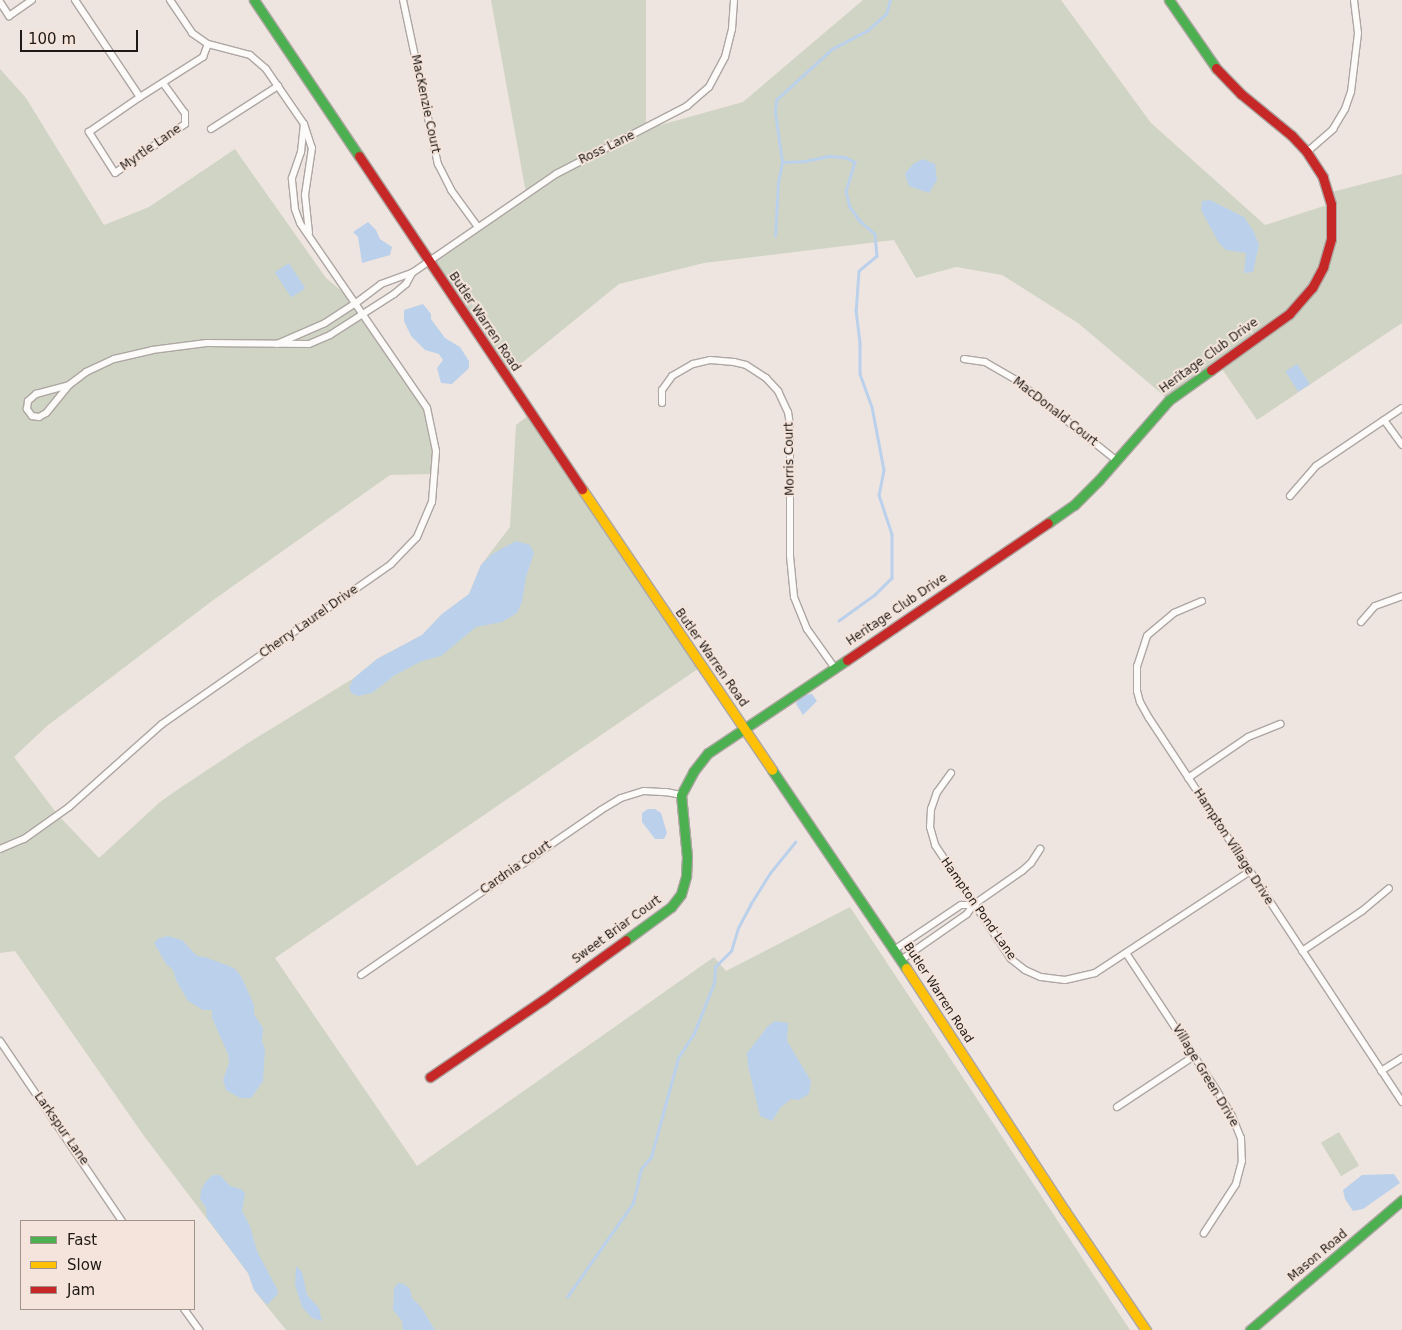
<!DOCTYPE html>
<style>
body{margin:0}
#map{position:relative;width:1402px;height:1330px;overflow:hidden;background:#eee5e1;font-family:"DejaVu Sans",sans-serif}
div>[style]{position:absolute}
[style*='--x']{left:calc(var(--x)*1px);top:calc(var(--y)*1px);width:calc(var(--w)*1px);rotate:calc(var(--a)*1deg)}
.green>*{inset:0;background:#d0d4c4;transform-origin:0 0}
.water>*{inset:0;background:#bbd1eb;transform-origin:0 0}
.stream>*{height:2.5px;margin:-1.25px;padding:0 1.25px;transform-origin:1.25px;border-radius:1.25px;background:#bbd1eb}
.roads{filter:drop-shadow(1px 0 #ada6a2) drop-shadow(-1px 0 #ada6a2) drop-shadow(0 1px #ada6a2) drop-shadow(0 -1px #ada6a2)}
.street>*{height:6px;margin:-3px;padding:0 3px;transform-origin:3px;border-radius:3px;background:#fcfbfa}
.fast>*{height:9px;margin:-4.5px;padding:0 4.5px;transform-origin:4.5px;border-radius:4.5px;background:#4caf50}
.slow>*{height:9px;margin:-4.5px;padding:0 4.5px;transform-origin:4.5px;border-radius:4.5px;background:#ffc107}
.jam>*{height:9px;margin:-4.5px;padding:0 4.5px;transform-origin:4.5px;border-radius:4.5px;background:#c62828}
span{translate:-50% -50%;white-space:nowrap;text-align:center;line-height:1.15;-webkit-text-stroke:4px #f4e4db;paint-order:stroke}
.street-label{font-size:12px;color:#1f1a16}
.legend{position:absolute;left:20px;top:1220px;width:175px;height:90px;box-sizing:border-box;background:#f4e4db;border:1px solid #9f938c;margin:0;padding:6px 9px;list-style:none;font-size:15px;color:#1f1a16}
.legend li{display:flex;align-items:center;gap:10px;height:25px}
.legend b{width:25px;border:1px solid #9f938c}
.scale{position:absolute;left:20px;top:30px;width:118px;height:22px;box-sizing:border-box;border:2px solid #1f1a16;border-top:0;padding-left:6px;font-size:15px;line-height:18px;white-space:nowrap;color:#1f1a16;-webkit-text-stroke:4px #f4e4db;paint-order:stroke}
</style>
<div id="map">
<div class="green">
<i style="clip-path:polygon(491px 0,646px 0,646px 129px,743px 102px,863px 0,1061px 0,1151px 123px,1265px 225px,1330px 204px,1328px 193px,1402px 174px,1402px 323px,1257px 420px,1218px 363px,1169px 400px,1078px 323px,1002px 275px,956px 267px,916px 278px,894px 240px,704px 263px,619px 284px,506px 376px,428px 262px,526px 193px)"></i>
<i style="clip-path:polygon(0 69px,26px 98px,104px 225px,149px 207px,235px 149px,326px 278px,356px 303px,427px 408px,435px 439px,434px 474px,390px 475px,212px 601px,47px 726px,14px 757px,58px 815px,99px 858px,160px 802px,180px 788px,248px 743px,354px 678px,377px 659px,422px 635px,442px 614px,469px 594px,481px 565px,510px 527px,516px 425px,532px 413px,702px 666px,275px 958px,417px 1166px,714px 957px,726px 971px,850px 907px,1130px 1330px,286px 1330px,254px 1290px,248px 1273px,144px 1136px,15px 951px,0 953px)"></i>
<i style="left:1339px;top:1132px;width:39px;height:21px;rotate:59deg"></i>
</div>
<div class="water">
<i style="clip-path:polygon(923px 159px,935px 164px,937px 180px,929px 193px,909px 186px,905px 174px,913px 164px)"></i>
<i style="clip-path:polygon(1210px 200px,1244px 217px,1254px 232px,1259px 245px,1253px 272px,1244px 273px,1246px 253px,1226px 250px,1219px 243px,1201px 210px,1202px 201px)"></i>
<i style="clip-path:polygon(368px 222px,376px 230px,380px 239px,392px 247px,390px 255px,362px 263px,358px 237px,353px 232px)"></i>
<i style="left:289px;top:263px;width:30px;height:17px;rotate:57deg"></i>
<i style="clip-path:polygon(423px 304px,431px 314px,431px 319px,445px 338px,460px 347px,469px 361px,469px 368px,452px 384px,441px 383px,437px 368px,443px 360px,439px 354px,425px 350px,411px 336px,404px 321px,404px 310px)"></i>
<i style="left:1297px;top:364px;width:24px;height:14px;rotate:57deg"></i>
<i style="clip-path:polygon(516px 541px,530px 545px,534px 553px,526px 577px,522px 602px,517px 613px,502px 622px,476px 627px,441px 656px,422px 661px,395px 675px,372px 693px,358px 696px,351px 693px,349px 687px,354px 678px,377px 659px,422px 635px,442px 614px,469px 594px,481px 565px,492px 554px)"></i>
<i style="clip-path:polygon(812px 694px,817px 701px,803px 715px,796px 704px,797px 700px,803px 695px)"></i>
<i style="clip-path:polygon(648px 809px,655px 809px,661px 813px,667px 833px,664px 839px,655px 839px,642px 822px,642px 813px)"></i>
<i style="clip-path:polygon(168px 936px,182px 940px,197px 956px,205px 957px,234px 968px,241px 976px,254px 1005px,254px 1014px,263px 1028px,262px 1041px,265px 1049px,263px 1081px,251px 1098px,240px 1098px,226px 1090px,223px 1080px,229px 1063px,228px 1054px,212px 1018px,212px 1010px,203px 1010px,188px 1001px,176px 980px,173px 970px,166px 964px,154px 943px,159px 938px)"></i>
<i style="clip-path:polygon(775px 1021px,788px 1023px,787px 1041px,811px 1081px,809px 1094px,799px 1100px,791px 1099px,781px 1107px,772px 1121px,760px 1116px,748px 1066px,747px 1053px,768px 1026px)"></i>
<i style="clip-path:polygon(1394px 1174px,1400px 1183px,1363px 1209px,1353px 1211px,1345px 1199px,1343px 1190px,1362px 1175px)"></i>
<i style="clip-path:polygon(213px 1175px,220px 1175px,230px 1186px,241px 1189px,245px 1193px,242px 1211px,250px 1226px,257px 1251px,278px 1291px,277px 1295px,267px 1305px,254px 1290px,248px 1273px,207px 1218px,206px 1208px,200px 1199px,201px 1190px,206px 1181px)"></i>
<i style="clip-path:polygon(296px 1266px,302px 1272px,307px 1295px,319px 1308px,322px 1321px,312px 1318px,302px 1307px,295px 1285px)"></i>
<i style="clip-path:polygon(398px 1283px,404px 1284px,410px 1289px,412px 1298px,421px 1307px,435px 1330px,403px 1330px,402px 1321px,393px 1310px,394px 1288px)"></i>
</div>
<div class="stream">
<i style="--x:782;--y:162;--w:23;--a:-2"></i>
<i style="--x:805;--y:161;--w:25;--a:-12"></i>
<i style="--x:829;--y:156;--w:16;--a:4"></i>
<i style="--x:845;--y:157;--w:11;--a:27"></i>
<i style="--x:855;--y:162;--w:30;--a:107"></i>
<i style="--x:846;--y:191;--w:16;--a:76"></i>
<i style="--x:850;--y:207;--w:17;--a:54"></i>
<i style="--x:860;--y:221;--w:20;--a:41"></i>
<i style="--x:875;--y:234;--w:22;--a:85"></i>
<i style="--x:877;--y:256;--w:23;--a:140"></i>
<i style="--x:859;--y:271;--w:39;--a:94"></i>
<i style="--x:856;--y:310;--w:34;--a:83"></i>
<i style="--x:860;--y:344;--w:30;--a:90"></i>
<i style="--x:860;--y:374;--w:35;--a:70"></i>
<i style="--x:872;--y:407;--w:64;--a:79.2"></i>
<i style="--x:884;--y:470;--w:25;--a:101"></i>
<i style="--x:879;--y:495;--w:41;--a:71.6"></i>
<i style="--x:892;--y:534;--w:44;--a:90"></i>
<i style="--x:892;--y:578;--w:24;--a:135"></i>
<i style="--x:875;--y:595;--w:44;--a:144.2"></i>
<i style="--x:775;--y:236;--w:53;--a:-86.8"></i>
<i style="--x:778;--y:183;--w:21;--a:-79"></i>
<i style="--x:782;--y:162;--w:50;--a:-98"></i>
<i style="--x:775;--y:112;--w:12;--a:-85"></i>
<i style="--x:776;--y:100;--w:76;--a:-42.3"></i>
<i style="--x:832;--y:49;--w:41;--a:-27.8"></i>
<i style="--x:868;--y:30;--w:24;--a:-42"></i>
<i style="--x:886;--y:14;--w:15;--a:-74"></i>
<i style="--x:567;--y:1297;--w:115;--a:-54.9"></i>
<i style="--x:633;--y:1203;--w:35;--a:-77"></i>
<i style="--x:641;--y:1169;--w:16;--a:-50"></i>
<i style="--x:651;--y:1157;--w:103;--a:-74.7"></i>
<i style="--x:678;--y:1058;--w:30;--a:-57"></i>
<i style="--x:694;--y:1033;--w:54;--a:-68.2"></i>
<i style="--x:714;--y:983;--w:16;--a:-86"></i>
<i style="--x:715;--y:967;--w:23;--a:-45"></i>
<i style="--x:731;--y:951;--w:24;--a:-73"></i>
<i style="--x:738;--y:928;--w:26;--a:-62"></i>
<i style="--x:750;--y:905;--w:38;--a:-58"></i>
<i style="--x:770;--y:873;--w:40;--a:-51"></i>
</div>
<div class="roads">
<div class="street">
<i style="--x:75;--y:0;--w:117;--a:56.2"></i>
<i style="--x:170;--y:0;--w:40;--a:56"></i>
<i style="--x:192;--y:33;--w:19;--a:35"></i>
<i style="--x:208;--y:44;--w:43;--a:14.7"></i>
<i style="--x:250;--y:55;--w:21;--a:41"></i>
<i style="--x:266;--y:69;--w:67;--a:55.4"></i>
<i style="--x:304;--y:124;--w:25;--a:72"></i>
<i style="--x:312;--y:148;--w:48;--a:98.5"></i>
<i style="--x:305;--y:195;--w:38;--a:84"></i>
<i style="--x:403;--y:0;--w:168;--a:78"></i>
<i style="--x:438;--y:164;--w:29;--a:63"></i>
<i style="--x:451;--y:190;--w:46;--a:53.9"></i>
<i style="--x:0;--y:2;--w:17;--a:57"></i>
<i style="--x:9;--y:16;--w:28;--a:-35"></i>
<i style="--x:163;--y:83;--w:37;--a:54"></i>
<i style="--x:185;--y:113;--w:11;--a:90"></i>
<i style="--x:185;--y:124;--w:85;--a:145"></i>
<i style="--x:115;--y:173;--w:49;--a:-122.4"></i>
<i style="--x:89;--y:132;--w:62;--a:-34.5"></i>
<i style="--x:140;--y:97;--w:75;--a:-32.4"></i>
<i style="--x:203;--y:57;--w:14;--a:-69"></i>
<i style="--x:211;--y:129;--w:80;--a:-32.7"></i>
<i style="--x:1307;--y:152;--w:35;--a:-41"></i>
<i style="--x:1333;--y:129;--w:23;--a:-59"></i>
<i style="--x:1345;--y:109;--w:18;--a:-71"></i>
<i style="--x:1351;--y:92;--w:59;--a:-83.2"></i>
<i style="--x:1358;--y:33;--w:33;--a:-97"></i>
<i style="--x:277;--y:344;--w:52;--a:-23.6"></i>
<i style="--x:325;--y:323;--w:37;--a:-33"></i>
<i style="--x:356;--y:303;--w:31;--a:-37"></i>
<i style="--x:381;--y:284;--w:33;--a:-20"></i>
<i style="--x:412;--y:273;--w:175;--a:-34.5"></i>
<i style="--x:556;--y:174;--w:148;--a:-27.4"></i>
<i style="--x:687;--y:106;--w:29;--a:-41"></i>
<i style="--x:709;--y:87;--w:34;--a:-62"></i>
<i style="--x:725;--y:57;--w:29;--a:-76"></i>
<i style="--x:732;--y:29;--w:29;--a:-86"></i>
<i style="--x:964;--y:359;--w:21;--a:8"></i>
<i style="--x:985;--y:362;--w:36;--a:30"></i>
<i style="--x:1016;--y:380;--w:128;--a:38.7"></i>
<i style="--x:69;--y:385;--w:36;--a:129"></i>
<i style="--x:46;--y:413;--w:8;--a:150"></i>
<i style="--x:39;--y:417;--w:7;--a:-172"></i>
<i style="--x:32;--y:416;--w:9;--a:-126"></i>
<i style="--x:27;--y:409;--w:8;--a:-83"></i>
<i style="--x:28;--y:401;--w:11;--a:-41"></i>
<i style="--x:36;--y:394;--w:34;--a:-15"></i>
<i style="--x:69;--y:385;--w:21;--a:-37"></i>
<i style="--x:86;--y:372;--w:31;--a:-25"></i>
<i style="--x:114;--y:359;--w:39;--a:-13"></i>
<i style="--x:152;--y:350;--w:55;--a:-7.3"></i>
<i style="--x:207;--y:343;--w:102;--a:0.6"></i>
<i style="--x:309;--y:344;--w:23;--a:-23"></i>
<i style="--x:330;--y:335;--w:76;--a:-32.6"></i>
<i style="--x:394;--y:294;--w:16;--a:-40"></i>
<i style="--x:406;--y:284;--w:13;--a:-61"></i>
<i style="--x:662;--y:403;--w:13;--a:-90"></i>
<i style="--x:662;--y:390;--w:17;--a:-54"></i>
<i style="--x:672;--y:376;--w:24;--a:-30"></i>
<i style="--x:693;--y:364;--w:17;--a:-13"></i>
<i style="--x:710;--y:360;--w:24;--a:5"></i>
<i style="--x:734;--y:362;--w:12;--a:14"></i>
<i style="--x:746;--y:365;--w:24;--a:33"></i>
<i style="--x:766;--y:378;--w:18;--a:47"></i>
<i style="--x:778;--y:391;--w:23;--a:65"></i>
<i style="--x:788;--y:412;--w:12;--a:81"></i>
<i style="--x:790;--y:424;--w:132;--a:90"></i>
<i style="--x:790;--y:556;--w:41;--a:84.4"></i>
<i style="--x:794;--y:597;--w:35;--a:68"></i>
<i style="--x:807;--y:629;--w:47;--a:54.6"></i>
<i style="--x:1384;--y:420;--w:31;--a:54"></i>
<i style="--x:1290;--y:496;--w:40;--a:-49"></i>
<i style="--x:1316;--y:466;--w:104;--a:-34"></i>
<i style="--x:1202;--y:601;--w:30;--a:157"></i>
<i style="--x:1174;--y:613;--w:35;--a:140"></i>
<i style="--x:1147;--y:636;--w:32;--a:108"></i>
<i style="--x:1137;--y:666;--w:25;--a:90"></i>
<i style="--x:1137;--y:691;--w:11;--a:75"></i>
<i style="--x:1140;--y:702;--w:18;--a:61"></i>
<i style="--x:1149;--y:718;--w:460;--a:56.6"></i>
<i style="--x:1361;--y:622;--w:21;--a:-49"></i>
<i style="--x:1375;--y:606;--w:29;--a:-20"></i>
<i style="--x:951;--y:773;--w:24;--a:126"></i>
<i style="--x:937;--y:792;--w:18;--a:109"></i>
<i style="--x:931;--y:809;--w:18;--a:93"></i>
<i style="--x:930;--y:827;--w:19;--a:74"></i>
<i style="--x:935;--y:845;--w:137;--a:56.3"></i>
<i style="--x:1011;--y:959;--w:18;--a:38"></i>
<i style="--x:1025;--y:970;--w:17;--a:24"></i>
<i style="--x:1041;--y:977;--w:24;--a:7"></i>
<i style="--x:1065;--y:980;--w:31;--a:-13"></i>
<i style="--x:1095;--y:973;--w:184;--a:-33.3"></i>
<i style="--x:1188;--y:778;--w:73;--a:-34.3"></i>
<i style="--x:1248;--y:737;--w:35;--a:-22"></i>
<i style="--x:0;--y:849;--w:26;--a:-23"></i>
<i style="--x:24;--y:839;--w:55;--a:-35.4"></i>
<i style="--x:69;--y:807;--w:125;--a:-41.7"></i>
<i style="--x:162;--y:724;--w:279;--a:-34.9"></i>
<i style="--x:391;--y:564;--w:37;--a:-46"></i>
<i style="--x:417;--y:537;--w:38;--a:-67"></i>
<i style="--x:432;--y:502;--w:51;--a:-85.5"></i>
<i style="--x:436;--y:451;--w:44;--a:-101.8"></i>
<i style="--x:427;--y:408;--w:224;--a:-124.5"></i>
<i style="--x:300;--y:223;--w:15;--a:-110"></i>
<i style="--x:295;--y:209;--w:31;--a:-96"></i>
<i style="--x:292;--y:178;--w:28;--a:-71"></i>
<i style="--x:301;--y:152;--w:28;--a:-84"></i>
<i style="--x:894;--y:950;--w:81;--a:-33.9"></i>
<i style="--x:961;--y:905;--w:12;--a:0"></i>
<i style="--x:1302;--y:951;--w:72;--a:-33.7"></i>
<i style="--x:1362;--y:911;--w:35;--a:-40"></i>
<i style="--x:1126;--y:953;--w:165;--a:56.6"></i>
<i style="--x:1217;--y:1091;--w:29;--a:59"></i>
<i style="--x:1232;--y:1116;--w:24;--a:68"></i>
<i style="--x:1241;--y:1138;--w:23;--a:88"></i>
<i style="--x:1242;--y:1161;--w:24;--a:105"></i>
<i style="--x:1236;--y:1184;--w:59;--a:123.1"></i>
<i style="--x:901;--y:960;--w:80;--a:-34.9"></i>
<i style="--x:967;--y:914;--w:11;--a:-56"></i>
<i style="--x:973;--y:905;--w:60;--a:-34.8"></i>
<i style="--x:1022;--y:871;--w:12;--a:-42"></i>
<i style="--x:1031;--y:863;--w:17;--a:-57"></i>
<i style="--x:361;--y:975;--w:291;--a:-34.5"></i>
<i style="--x:601;--y:810;--w:23;--a:-31"></i>
<i style="--x:621;--y:798;--w:24;--a:-17"></i>
<i style="--x:644;--y:791;--w:22;--a:3"></i>
<i style="--x:666;--y:792;--w:15;--a:11"></i>
<i style="--x:0;--y:1041;--w:217;--a:55.9"></i>
<i style="--x:1381;--y:1071;--w:25;--a:-32"></i>
<i style="--x:1117;--y:1107;--w:92;--a:-33.5"></i>
<i style="--x:184;--y:1309;--w:26;--a:54"></i>
</div>
<div class="fast">
<i style="--x:254;--y:0;--w:188;--a:56.1"></i>
<i style="--x:1169;--y:0;--w:83;--a:55.3"></i>
<i style="--x:1048;--y:523;--w:32;--a:-35"></i>
<i style="--x:1074;--y:505;--w:35;--a:-45"></i>
<i style="--x:1099;--y:480;--w:106;--a:-48.8"></i>
<i style="--x:1169;--y:400;--w:52;--a:-35.5"></i>
<i style="--x:772;--y:770;--w:239;--a:55.9"></i>
<i style="--x:626;--y:940;--w:56;--a:-36.3"></i>
<i style="--x:671;--y:907;--w:16;--a:-52"></i>
<i style="--x:681;--y:894;--w:19;--a:-74"></i>
<i style="--x:686;--y:876;--w:19;--a:-87"></i>
<i style="--x:687;--y:857;--w:62;--a:-95.5"></i>
<i style="--x:681;--y:795;--w:26;--a:-62"></i>
<i style="--x:693;--y:772;--w:24;--a:-52"></i>
<i style="--x:708;--y:753;--w:167;--a:-33.8"></i>
<i style="--x:1250;--y:1330;--w:200;--a:-40.5"></i>
</div>
<div class="slow">
<i style="--x:582;--y:489;--w:339;--a:55.9"></i>
<i style="--x:906;--y:968;--w:290;--a:56.8"></i>
<i style="--x:1065;--y:1211;--w:144;--a:55.8"></i>
</div>
<div class="jam">
<i style="--x:359;--y:156;--w:401;--a:56.2"></i>
<i style="--x:1211;--y:370;--w:96;--a:-35.7"></i>
<i style="--x:1289;--y:314;--w:35;--a:-49"></i>
<i style="--x:1312;--y:288;--w:24;--a:-62"></i>
<i style="--x:1323;--y:267;--w:29;--a:-74"></i>
<i style="--x:1331;--y:239;--w:35;--a:-90"></i>
<i style="--x:1331;--y:204;--w:28;--a:-107"></i>
<i style="--x:1323;--y:177;--w:30;--a:-123"></i>
<i style="--x:1307;--y:152;--w:23;--a:-133"></i>
<i style="--x:1291;--y:135;--w:65;--a:-140.6"></i>
<i style="--x:1241;--y:94;--w:36;--a:-134"></i>
<i style="--x:847;--y:660;--w:243;--a:-34.3"></i>
<i style="--x:430;--y:1077;--w:137;--a:-34.3"></i>
<i style="--x:543;--y:1000;--w:102;--a:-35.9"></i>
</div>
</div>
<div class="street-label">
<span style="left:425px;top:104px;rotate:78deg">MacKenzie Court</span>
<span style="left:151px;top:148px;rotate:-35deg">Myrtle Lane</span>
<span style="left:607px;top:148px;rotate:-26deg">Ross Lane</span>
<span style="left:484px;top:322px;rotate:56deg">Butler Warren Road</span>
<span style="left:1209px;top:356px;rotate:-36deg">Heritage Club Drive</span>
<span style="left:1055px;top:412px;rotate:38deg">MacDonald Court</span>
<span style="left:790px;top:459px;rotate:-91deg">Morris Court</span>
<span style="left:897px;top:610px;rotate:-34deg">Heritage Club Drive</span>
<span style="left:309px;top:622px;rotate:-35deg">Cherry Laurel Drive</span>
<span style="left:711px;top:658px;rotate:55deg">Butler Warren Road</span>
<span style="left:1233px;top:847px;rotate:57deg">Hampton Village Drive</span>
<span style="left:516px;top:868px;rotate:-35deg">Cardnia Court</span>
<span style="left:978px;top:909px;rotate:55deg">Hampton Pond Lane</span>
<span style="left:617px;top:930px;rotate:-36deg">Sweet Briar Court</span>
<span style="left:938px;top:993px;rotate:57deg">Butler Warren Road</span>
<span style="left:1205px;top:1076px;rotate:59deg">Village Green Drive</span>
<span style="left:61px;top:1129px;rotate:55deg">Larkspur Lane</span>
<span style="left:1318px;top:1256px;rotate:-40deg">Mason Road</span>
</div>
<ul class="legend">
<li><b style="height:6px;background:#4caf50"></b>Fast</li>
<li><b style="height:6px;background:#ffc107"></b>Slow</li>
<li><b style="height:6px;background:#c62828"></b>Jam</li>
</ul>
<div class="scale">100 m</div>
</div>
